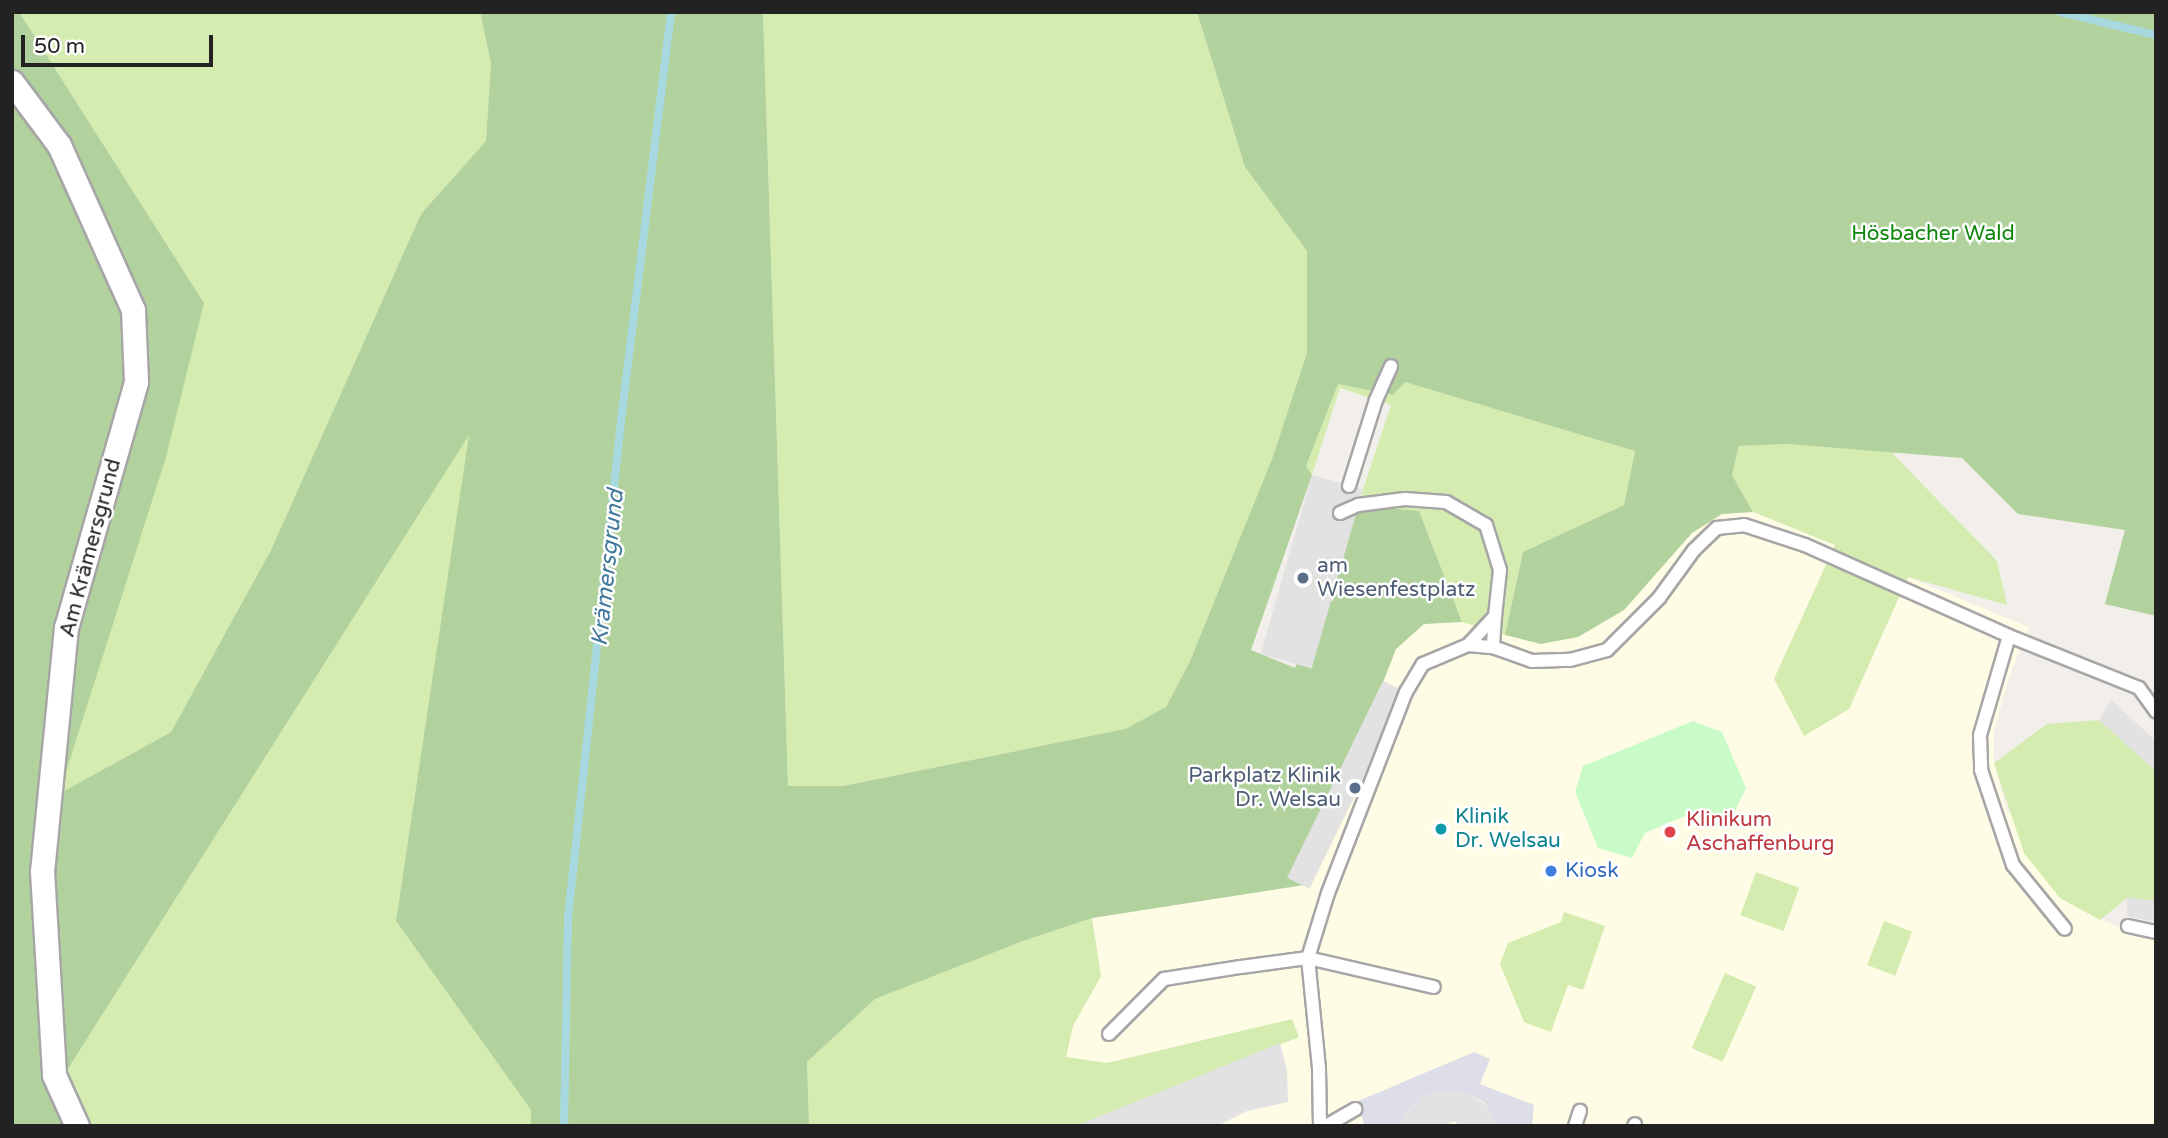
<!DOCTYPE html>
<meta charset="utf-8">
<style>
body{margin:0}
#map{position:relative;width:2168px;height:1138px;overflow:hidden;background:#f2eee9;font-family:"Varela Round",sans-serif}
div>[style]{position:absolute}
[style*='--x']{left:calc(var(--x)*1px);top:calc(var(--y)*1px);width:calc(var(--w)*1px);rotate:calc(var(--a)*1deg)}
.education>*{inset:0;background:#fffce5}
.grass>*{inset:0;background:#d4ecaf;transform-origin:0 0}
.forest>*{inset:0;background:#b2d29d}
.park>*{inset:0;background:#c8fbc7}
.parking>*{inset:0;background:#e2e2e2;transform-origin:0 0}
.plaza>*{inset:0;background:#dddee8}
.stream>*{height:8px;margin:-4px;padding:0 4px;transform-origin:4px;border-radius:4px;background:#a9d9e0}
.roads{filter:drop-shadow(2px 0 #a6a6a6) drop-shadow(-2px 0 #a6a6a6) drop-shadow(0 2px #a6a6a6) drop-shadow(0 -2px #a6a6a6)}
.lane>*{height:12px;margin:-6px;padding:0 6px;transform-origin:6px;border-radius:6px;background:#fff}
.street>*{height:23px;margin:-11.5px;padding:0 11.5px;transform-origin:11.5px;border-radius:11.5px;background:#fff}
.dots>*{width:19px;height:19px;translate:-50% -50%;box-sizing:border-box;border:4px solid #fff;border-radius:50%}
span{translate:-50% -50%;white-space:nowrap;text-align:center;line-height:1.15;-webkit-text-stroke:5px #fff;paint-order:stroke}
.park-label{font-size:21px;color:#0d860a}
.street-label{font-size:21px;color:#222}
.service-label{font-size:21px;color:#4e5e75}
.left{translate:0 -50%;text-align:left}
.right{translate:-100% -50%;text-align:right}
.culture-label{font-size:21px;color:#0d838f}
.health-label{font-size:21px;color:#be3a42}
.shop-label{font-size:21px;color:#366cbe}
.water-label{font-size:23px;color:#42799c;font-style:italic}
.frame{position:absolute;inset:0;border:14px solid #222;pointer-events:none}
.scale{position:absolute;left:21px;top:35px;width:192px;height:32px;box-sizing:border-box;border:4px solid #222;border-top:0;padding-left:9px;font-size:21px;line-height:24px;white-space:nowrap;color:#222;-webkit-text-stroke:5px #fff;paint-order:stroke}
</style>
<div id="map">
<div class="education">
<i style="clip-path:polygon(1753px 512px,1835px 545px,1774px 679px,1849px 709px,1908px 577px,2029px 627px,2009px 677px,1994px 731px,1994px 763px,2007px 810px,2100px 920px,2156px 940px,2156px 1126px,1076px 1126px,1299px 1037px,1292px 1019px,1107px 1063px,1065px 1057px,1073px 1026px,1101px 976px,1092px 918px,1304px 885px,1396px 649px,1424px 624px,1462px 622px,1541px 644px,1624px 610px,1692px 533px,1722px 514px)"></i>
</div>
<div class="grass">
<i style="clip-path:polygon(19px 12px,480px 12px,491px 63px,486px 141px,421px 214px,271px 550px,171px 732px,59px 794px,204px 303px)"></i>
<i style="clip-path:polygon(763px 12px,1197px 12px,1245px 167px,1307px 251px,1307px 353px,1272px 459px,1190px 661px,1166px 707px,1125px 729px,843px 786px,788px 786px)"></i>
<i style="clip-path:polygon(1405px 382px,1635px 451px,1624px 505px,1523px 552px,1505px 635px,1462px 622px,1419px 511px,1358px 505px,1391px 405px,1340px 388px,1312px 475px,1306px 466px,1338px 384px,1393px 395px)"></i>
<i style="clip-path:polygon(470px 433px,396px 921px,531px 1110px,531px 1126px,83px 1126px,59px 1083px)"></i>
<i style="clip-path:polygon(1787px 444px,1891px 452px,1997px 561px,2007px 605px,1908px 577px,1849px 709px,1804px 736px,1774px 679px,1835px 545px,1753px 512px,1732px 475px,1739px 446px)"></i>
<i style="clip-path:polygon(2099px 720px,2156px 771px,2156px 901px,2127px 898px,2100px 920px,2060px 898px,2024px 853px,1994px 763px,2047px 724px)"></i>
<i style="left:1756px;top:872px;width:46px;height:46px;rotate:20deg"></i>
<i style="clip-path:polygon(1564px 912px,1605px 926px,1583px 990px,1568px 985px,1551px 1032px,1524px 1022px,1500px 964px,1508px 943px,1561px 922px)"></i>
<i style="clip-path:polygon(1092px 918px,1101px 976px,1073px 1026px,1066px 1057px,1107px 1063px,1292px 1019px,1299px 1037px,1076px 1126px,809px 1126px,807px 1062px,875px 999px,1023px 941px)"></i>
<i style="left:1884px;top:921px;width:30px;height:47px;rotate:21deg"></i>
<i style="left:1725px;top:973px;width:34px;height:82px;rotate:24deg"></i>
</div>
<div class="forest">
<i style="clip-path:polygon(12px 12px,19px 12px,204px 303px,166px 457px,59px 794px,171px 732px,271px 550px,421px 214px,486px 141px,491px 63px,480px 12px,763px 12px,788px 786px,843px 786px,1125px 729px,1166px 707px,1190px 661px,1272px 459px,1307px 353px,1307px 251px,1245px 167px,1197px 12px,2156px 12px,2156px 616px,2105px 604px,2125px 530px,2018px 514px,1962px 458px,1787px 444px,1739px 446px,1732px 475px,1753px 512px,1722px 514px,1692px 533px,1624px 610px,1578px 637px,1541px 644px,1505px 635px,1523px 552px,1624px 505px,1635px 451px,1405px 382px,1393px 395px,1338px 384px,1306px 466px,1312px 475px,1251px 650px,1295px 668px,1358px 505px,1419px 511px,1462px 622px,1424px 624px,1396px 649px,1304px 885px,1092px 918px,1023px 941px,875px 999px,807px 1062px,809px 1126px,531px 1126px,531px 1110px,396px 921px,469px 435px,59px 1083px,55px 879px,58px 798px,35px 869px,47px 1083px,76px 1126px,12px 1126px)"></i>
</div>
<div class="park">
<i style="clip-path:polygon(1693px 721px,1722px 732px,1746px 788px,1729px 823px,1699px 810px,1645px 833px,1632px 858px,1598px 848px,1575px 792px,1583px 766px)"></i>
</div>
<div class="parking">
<i style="left:1312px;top:475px;width:53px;height:186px;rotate:16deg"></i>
<i style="left:1383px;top:681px;width:25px;height:219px;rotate:26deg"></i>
<i style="clip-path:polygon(2111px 700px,2156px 741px,2156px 771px,2099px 720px)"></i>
<i style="clip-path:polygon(2127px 897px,2156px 901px,2156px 922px,2127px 916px)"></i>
<i style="clip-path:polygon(1280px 1043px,1287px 1070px,1288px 1102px,1247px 1111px,1217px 1126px,1076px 1126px)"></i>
<i style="clip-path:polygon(1451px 1092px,1470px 1095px,1485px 1104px,1496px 1126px,1459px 1126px,1455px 1121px,1443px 1126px,1402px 1126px,1407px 1112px,1423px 1096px)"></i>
</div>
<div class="plaza">
<i style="clip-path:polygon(1474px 1052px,1490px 1059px,1480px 1084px,1534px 1105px,1532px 1126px,1496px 1126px,1485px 1103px,1470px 1095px,1451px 1092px,1423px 1096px,1407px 1112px,1402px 1126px,1365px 1126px,1356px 1102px)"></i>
</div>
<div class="stream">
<i style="--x:2060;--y:12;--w:99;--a:13.5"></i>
<i style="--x:564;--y:1126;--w:208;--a:-88.9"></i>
<i style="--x:568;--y:918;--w:509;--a:-83.91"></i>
<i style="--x:622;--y:412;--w:403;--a:-83"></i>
</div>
<div class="roads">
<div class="lane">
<i style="--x:1349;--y:486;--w:90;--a:-72.6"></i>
<i style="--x:1376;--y:400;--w:37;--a:-66"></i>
<i style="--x:1340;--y:513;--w:20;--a:-24"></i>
<i style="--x:1358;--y:505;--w:47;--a:-7.3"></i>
<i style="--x:1405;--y:499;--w:41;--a:4.2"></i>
<i style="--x:1446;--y:502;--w:46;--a:29.9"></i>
<i style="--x:1486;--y:525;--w:47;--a:72.7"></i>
<i style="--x:1500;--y:570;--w:46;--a:96.2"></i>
<i style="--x:2009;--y:636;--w:103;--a:106.3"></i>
<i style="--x:1980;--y:735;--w:35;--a:88"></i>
<i style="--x:1981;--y:770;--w:100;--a:71.4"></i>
<i style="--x:2013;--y:865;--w:82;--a:50.9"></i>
<i style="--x:1468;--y:645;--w:40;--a:-47"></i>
<i style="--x:1495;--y:616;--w:31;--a:94"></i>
<i style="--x:2128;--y:926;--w:29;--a:12"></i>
<i style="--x:1109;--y:1034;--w:78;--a:-45"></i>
<i style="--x:1164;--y:979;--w:78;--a:-8.9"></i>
<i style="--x:1241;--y:967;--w:68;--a:-7.7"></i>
<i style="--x:1308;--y:958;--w:129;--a:13"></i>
<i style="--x:1320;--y:1126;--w:58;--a:-91"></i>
<i style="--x:1319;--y:1068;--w:111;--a:-95.7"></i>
<i style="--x:1308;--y:958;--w:68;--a:-72.9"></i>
<i style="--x:1328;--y:893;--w:216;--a:-68.8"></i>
<i style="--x:1406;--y:692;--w:33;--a:-59"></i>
<i style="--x:1423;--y:664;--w:49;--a:-22.9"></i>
<i style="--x:1468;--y:645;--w:25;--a:5"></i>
<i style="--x:1493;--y:647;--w:41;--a:19.7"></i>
<i style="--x:1532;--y:661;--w:38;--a:-2"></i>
<i style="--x:1570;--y:660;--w:38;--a:-15"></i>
<i style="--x:1607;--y:650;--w:74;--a:-45"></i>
<i style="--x:1659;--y:598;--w:59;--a:-53.9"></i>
<i style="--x:1694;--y:550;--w:32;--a:-44"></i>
<i style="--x:1717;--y:528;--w:27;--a:-6"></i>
<i style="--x:1744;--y:525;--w:64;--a:18.2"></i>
<i style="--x:1805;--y:545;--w:223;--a:24"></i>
<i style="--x:2009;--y:636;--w:140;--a:21.8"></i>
<i style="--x:2139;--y:688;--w:29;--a:54"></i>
<i style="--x:1326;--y:1126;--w:34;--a:-30"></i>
<i style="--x:1575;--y:1126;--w:16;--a:-72"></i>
<i style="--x:1634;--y:1126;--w:2;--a:-63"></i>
</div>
<div class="street">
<i style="--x:12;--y:82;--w:79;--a:53.3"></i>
<i style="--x:59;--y:145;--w:181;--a:65.8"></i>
<i style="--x:133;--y:310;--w:72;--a:87.6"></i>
<i style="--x:136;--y:382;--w:255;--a:105.9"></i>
<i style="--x:66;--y:627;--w:245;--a:95.6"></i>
<i style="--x:42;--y:871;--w:204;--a:86.6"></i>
<i style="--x:54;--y:1075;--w:56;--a:65.7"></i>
</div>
</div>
<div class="dots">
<i style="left:1303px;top:578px;background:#5c6f8a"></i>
<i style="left:1355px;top:788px;background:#5c6f8a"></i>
<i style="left:1441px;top:829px;background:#0f9aa8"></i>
<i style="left:1670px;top:832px;background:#e0444e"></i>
<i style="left:1551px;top:871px;background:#3f7fe0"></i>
</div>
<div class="park-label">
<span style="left:1933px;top:234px">Hösbacher Wald</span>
</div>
<div class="street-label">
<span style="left:91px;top:548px;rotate:-75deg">Am Krämersgrund</span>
</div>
<div class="service-label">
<span class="left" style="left:1317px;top:578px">am<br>Wiesenfestplatz</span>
<span class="right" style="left:1341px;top:788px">Parkplatz Klinik<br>Dr. Welsau</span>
</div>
<div class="culture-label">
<span class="left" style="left:1455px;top:829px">Klinik<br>Dr. Welsau</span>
</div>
<div class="health-label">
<span class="left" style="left:1686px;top:832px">Klinikum<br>Aschaffenburg</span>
</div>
<div class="shop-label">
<span class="left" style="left:1565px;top:871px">Kiosk</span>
</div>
<div class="water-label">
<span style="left:608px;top:568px;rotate:-84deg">Krämersgrund</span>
</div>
<div class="frame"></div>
<div class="scale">50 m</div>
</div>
